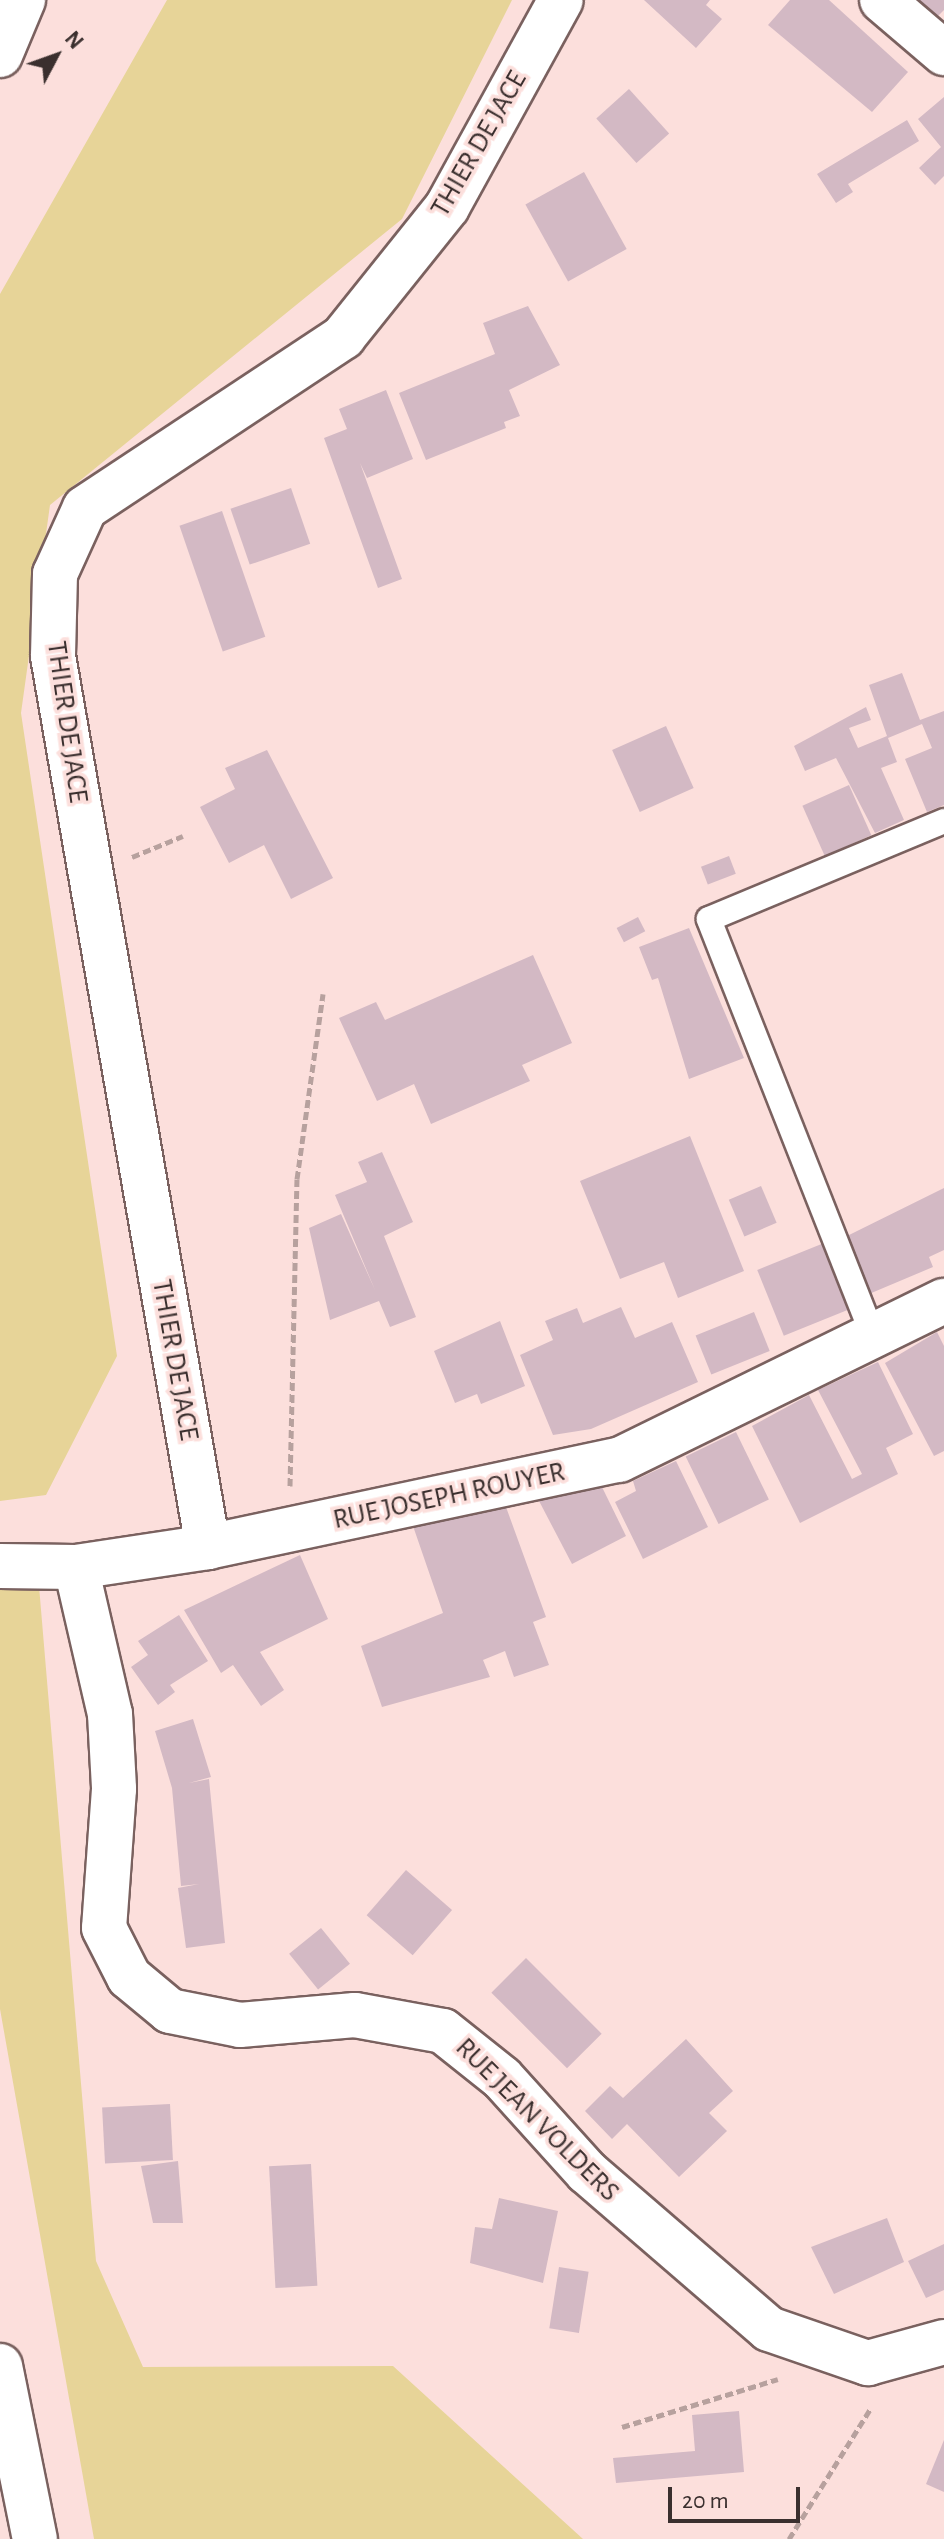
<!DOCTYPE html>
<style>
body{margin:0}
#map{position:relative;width:944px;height:2539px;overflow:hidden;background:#fcdfdc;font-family:"Alegreya Sans",sans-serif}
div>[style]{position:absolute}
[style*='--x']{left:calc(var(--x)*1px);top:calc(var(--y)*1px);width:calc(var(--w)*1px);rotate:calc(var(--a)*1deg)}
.green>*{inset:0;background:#e7d498}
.building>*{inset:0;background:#d3b9c4;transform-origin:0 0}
.path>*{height:5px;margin-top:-2.5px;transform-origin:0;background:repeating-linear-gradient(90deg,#b7a19e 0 8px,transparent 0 12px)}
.roads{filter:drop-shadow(2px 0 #7a615f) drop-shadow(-2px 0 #7a615f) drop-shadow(0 2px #7a615f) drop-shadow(0 -2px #7a615f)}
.lane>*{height:24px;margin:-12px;padding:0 12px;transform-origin:12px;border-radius:12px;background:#fff}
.street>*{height:44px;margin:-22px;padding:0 22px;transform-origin:22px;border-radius:22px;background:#fff}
.secondary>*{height:44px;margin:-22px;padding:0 22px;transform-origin:22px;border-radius:22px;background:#fff}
.highway>*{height:44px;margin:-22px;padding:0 22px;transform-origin:22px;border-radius:22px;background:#fff}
span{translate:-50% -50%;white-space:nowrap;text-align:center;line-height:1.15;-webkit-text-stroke:7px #fcdfdc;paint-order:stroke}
.street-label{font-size:28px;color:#3a2f2e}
.north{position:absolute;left:16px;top:16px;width:80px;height:80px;-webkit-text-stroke:6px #fcdfdc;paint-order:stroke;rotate:49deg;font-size:22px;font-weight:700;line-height:32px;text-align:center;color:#3a2f2e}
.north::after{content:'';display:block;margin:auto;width:28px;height:36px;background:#3a2f2e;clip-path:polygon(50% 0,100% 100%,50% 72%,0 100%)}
.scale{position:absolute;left:668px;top:2487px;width:132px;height:36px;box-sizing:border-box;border:4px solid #3a2f2e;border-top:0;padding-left:10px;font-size:24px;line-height:28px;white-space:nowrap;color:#3a2f2e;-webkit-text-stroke:6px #fcdfdc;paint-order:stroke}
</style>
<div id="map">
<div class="green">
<i style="clip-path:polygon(167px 0,512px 0,402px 219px,50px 505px,21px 713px,117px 1356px,46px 1495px,0 1501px,0 294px)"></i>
<i style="clip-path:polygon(39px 1586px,96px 2261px,143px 2367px,393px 2366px,583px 2539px,94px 2539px,0 2009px,0 1589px)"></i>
</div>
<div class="building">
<i style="clip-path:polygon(644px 0,710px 0,706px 5px,722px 19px,696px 48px)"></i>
<i style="clip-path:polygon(790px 0,829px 0,908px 72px,872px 112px,768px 25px)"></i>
<i style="clip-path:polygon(918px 0,944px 0,944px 10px,936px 18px)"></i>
<i style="left:629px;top:89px;width:60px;height:44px;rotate:48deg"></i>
<i style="clip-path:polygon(944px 97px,944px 176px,935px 185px,919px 168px,941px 147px,918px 119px)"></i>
<i style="clip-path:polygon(907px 120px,919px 141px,848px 184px,853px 192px,836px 203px,817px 174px)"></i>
<i style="left:584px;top:172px;width:88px;height:67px;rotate:61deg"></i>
<i style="clip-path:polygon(528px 306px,560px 365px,509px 390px,520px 416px,504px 422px,506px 428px,426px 460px,399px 393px,495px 354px,483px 323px)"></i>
<i style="clip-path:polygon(386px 390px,413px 459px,367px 478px,360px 463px,402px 579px,378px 588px,324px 438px,347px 429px,339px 409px)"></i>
<i style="left:291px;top:488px;width:59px;height:64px;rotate:71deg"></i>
<i style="left:222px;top:511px;width:133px;height:45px;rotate:71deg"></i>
<i style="clip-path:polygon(902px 673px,920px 720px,944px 711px,944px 805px,927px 812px,905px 759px,932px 748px,922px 724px,888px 738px,897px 762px,881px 768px,904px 820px,875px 833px,836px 758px,805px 771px,794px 746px,866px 707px,871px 720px,849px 728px,858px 748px,887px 736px,869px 685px)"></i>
<i style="left:666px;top:726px;width:68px;height:59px;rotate:66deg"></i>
<i style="clip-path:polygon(267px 750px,333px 878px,291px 899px,264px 845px,229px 863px,200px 807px,235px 789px,225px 768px)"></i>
<i style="left:849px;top:785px;width:55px;height:51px;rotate:66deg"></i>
<i style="left:729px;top:856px;width:19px;height:30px;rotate:69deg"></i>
<i style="left:638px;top:917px;width:16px;height:24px;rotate:63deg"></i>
<i style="clip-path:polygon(689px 928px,744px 1058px,689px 1079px,658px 978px,652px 980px,639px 947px)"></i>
<i style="clip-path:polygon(533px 955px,572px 1043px,522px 1065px,530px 1081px,431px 1124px,414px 1084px,377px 1101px,339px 1018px,376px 1002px,385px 1020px)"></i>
<i style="clip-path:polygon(690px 1136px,744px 1271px,678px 1298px,664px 1262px,620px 1279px,580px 1181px)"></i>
<i style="clip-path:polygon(382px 1152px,413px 1222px,384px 1236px,416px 1317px,390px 1327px,379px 1301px,330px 1320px,309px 1228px,341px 1214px,375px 1290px,335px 1195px,367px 1182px,358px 1162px)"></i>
<i style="left:761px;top:1186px;width:40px;height:35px;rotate:67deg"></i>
<i style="clip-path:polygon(944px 1188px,944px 1250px,929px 1257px,933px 1267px,869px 1294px,845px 1237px)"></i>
<i style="left:824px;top:1243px;width:71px;height:72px;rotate:68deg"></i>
<i style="clip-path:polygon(621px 1307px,635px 1338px,672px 1322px,698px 1382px,591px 1429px,553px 1435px,520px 1355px,553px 1340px,545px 1321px,577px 1308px,583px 1323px)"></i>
<i style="left:754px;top:1312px;width:42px;height:63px;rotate:68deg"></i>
<i style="clip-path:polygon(500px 1321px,525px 1386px,481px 1404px,477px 1394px,455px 1403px,434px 1351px)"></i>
<i style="clip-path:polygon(937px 1332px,944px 1346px,944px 1451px,934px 1456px,885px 1363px)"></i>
<i style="clip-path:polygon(878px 1362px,913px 1434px,886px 1448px,898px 1474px,800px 1523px,752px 1426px,809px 1395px,852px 1479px,862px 1474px,818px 1390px)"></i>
<i style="left:736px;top:1432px;width:75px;height:56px;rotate:64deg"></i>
<i style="clip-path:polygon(676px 1461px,708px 1527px,643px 1559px,615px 1502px,636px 1491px,633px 1481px)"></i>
<i style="clip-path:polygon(601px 1485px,626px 1536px,572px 1564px,538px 1499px)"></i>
<i style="clip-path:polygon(506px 1507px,546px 1617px,533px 1622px,549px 1665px,514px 1677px,505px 1651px,483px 1660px,490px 1677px,382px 1707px,361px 1646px,443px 1613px,413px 1526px)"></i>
<i style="clip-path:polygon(300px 1555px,328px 1619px,260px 1652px,284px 1690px,261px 1706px,233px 1665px,221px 1673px,184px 1610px)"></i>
<i style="clip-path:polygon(179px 1615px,208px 1661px,170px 1685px,175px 1692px,158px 1705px,131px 1667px,148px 1655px,138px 1641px)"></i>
<i style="clip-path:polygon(193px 1719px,211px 1777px,189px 1783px,209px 1779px,225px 1943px,186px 1948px,178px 1888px,199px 1884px,181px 1886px,172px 1788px,155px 1731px)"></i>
<i style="left:406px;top:1870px;width:61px;height:60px;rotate:41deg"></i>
<i style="left:321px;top:1928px;width:46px;height:41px;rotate:51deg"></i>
<i style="left:526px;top:1958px;width:107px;height:49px;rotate:45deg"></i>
<i style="clip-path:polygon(686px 2039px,733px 2091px,709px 2113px,727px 2131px,679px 2177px,627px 2124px,612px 2139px,585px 2111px,610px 2086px,623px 2098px)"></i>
<i style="left:170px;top:2104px;width:56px;height:68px;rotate:87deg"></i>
<i style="clip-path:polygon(178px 2161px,183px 2223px,153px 2223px,141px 2166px)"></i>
<i style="left:311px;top:2164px;width:122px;height:42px;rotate:87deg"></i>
<i style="clip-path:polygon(499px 2198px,558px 2211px,543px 2283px,470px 2263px,475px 2227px,492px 2229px)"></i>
<i style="clip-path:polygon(887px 2218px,904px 2262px,834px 2294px,811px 2247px)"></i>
<i style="clip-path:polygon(944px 2244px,944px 2290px,926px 2298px,908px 2261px)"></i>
<i style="left:559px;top:2267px;width:30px;height:62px;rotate:9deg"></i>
<i style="clip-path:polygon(739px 2411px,744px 2472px,616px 2483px,613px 2458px,695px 2451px,692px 2415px)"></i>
<i style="clip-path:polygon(944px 2440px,944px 2492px,926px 2484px)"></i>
</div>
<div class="path">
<i style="--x:132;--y:857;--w:55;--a:-22.4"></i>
<i style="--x:290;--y:1486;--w:307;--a:-88.7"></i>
<i style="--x:297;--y:1179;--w:187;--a:-82"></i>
<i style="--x:622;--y:2427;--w:163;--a:-17.1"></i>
<i style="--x:789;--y:2539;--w:155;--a:-58"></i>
</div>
<div class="roads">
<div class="lane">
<i style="--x:873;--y:1336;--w:448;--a:-111.5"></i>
<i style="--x:709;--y:919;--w:255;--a:-22.6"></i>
</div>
<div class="street">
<i style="--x:882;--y:0;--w:82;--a:40.5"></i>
<i style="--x:208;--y:1547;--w:904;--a:-99.87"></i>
<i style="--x:53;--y:656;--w:82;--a:-88.6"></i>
<i style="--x:55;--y:574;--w:72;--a:-65.6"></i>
<i style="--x:85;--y:508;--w:310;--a:-33.5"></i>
<i style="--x:343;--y:337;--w:166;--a:-51.3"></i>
<i style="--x:447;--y:207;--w:236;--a:-61.2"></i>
<i style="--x:0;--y:1566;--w:76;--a:0.8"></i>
<i style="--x:76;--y:1567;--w:151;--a:77"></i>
<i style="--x:110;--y:1714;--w:75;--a:86.9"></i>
<i style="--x:114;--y:1789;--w:139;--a:94.1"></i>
<i style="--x:104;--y:1928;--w:55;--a:63"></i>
<i style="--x:129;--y:1977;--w:53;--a:39.7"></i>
<i style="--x:170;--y:2011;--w:71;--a:11.3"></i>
<i style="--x:240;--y:2025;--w:115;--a:-5"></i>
<i style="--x:355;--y:2015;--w:89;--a:10.3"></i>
<i style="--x:443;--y:2031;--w:75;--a:38.5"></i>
<i style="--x:502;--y:2078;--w:127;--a:47.9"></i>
<i style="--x:587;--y:2172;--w:240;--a:40.8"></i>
<i style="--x:769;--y:2329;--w:105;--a:19"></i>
<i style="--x:868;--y:2363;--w:79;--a:-15.4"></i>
</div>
<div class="secondary">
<i style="--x:76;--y:1567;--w:134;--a:-8.6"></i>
<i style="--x:208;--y:1547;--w:420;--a:-12"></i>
<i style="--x:619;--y:1460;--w:362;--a:-26.1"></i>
</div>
<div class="highway">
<i style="--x:0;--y:55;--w:60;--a:-67.3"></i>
<i style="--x:0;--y:2366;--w:177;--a:78.6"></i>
</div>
</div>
<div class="street-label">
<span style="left:479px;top:144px;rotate:-60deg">THIER DE JACE</span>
<span style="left:67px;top:722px;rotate:82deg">THIER DE JACE</span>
<span style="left:175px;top:1360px;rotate:80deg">THIER DE JACE</span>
<span style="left:449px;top:1496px;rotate:-12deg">RUE JOSEPH ROUYER</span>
<span style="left:537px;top:2120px;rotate:45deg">RUE JEAN VOLDERS</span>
</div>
<div class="north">N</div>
<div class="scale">20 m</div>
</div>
